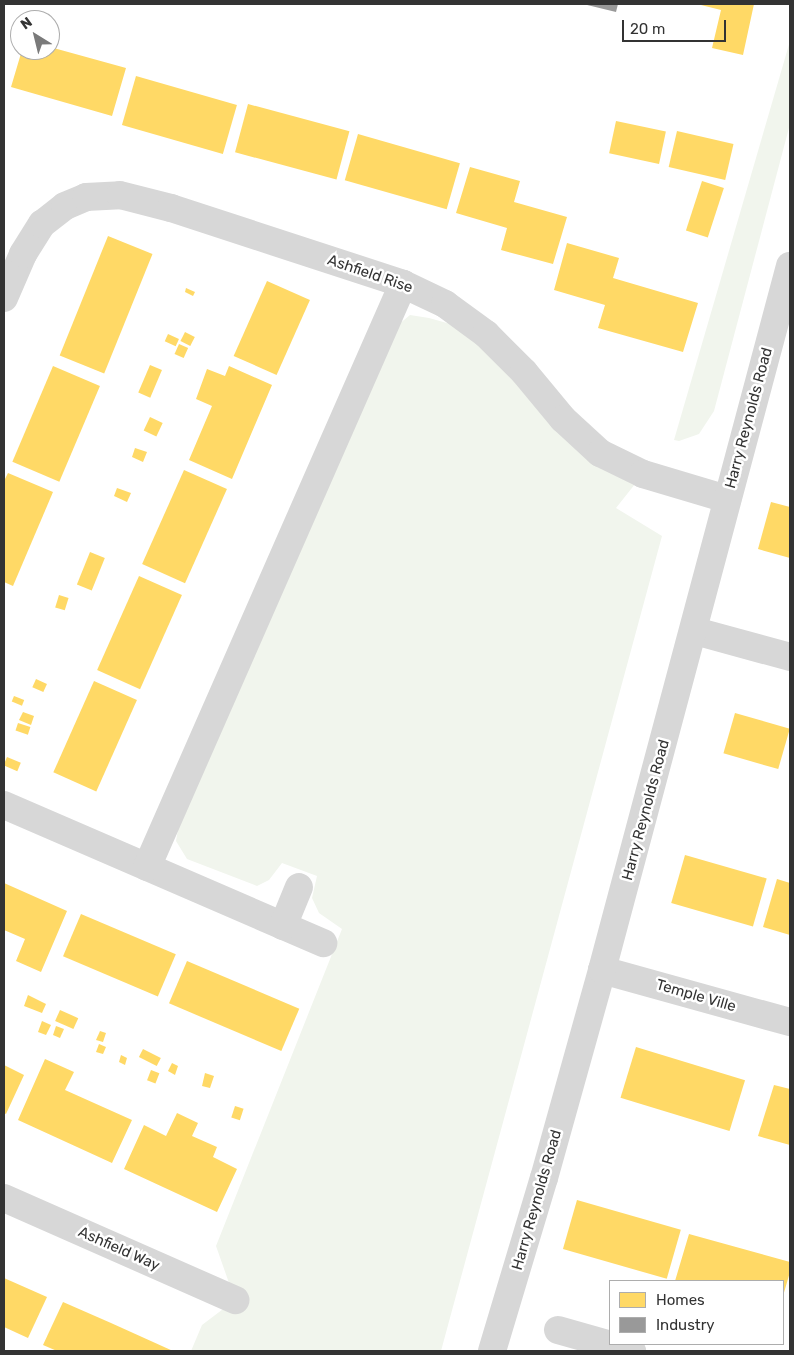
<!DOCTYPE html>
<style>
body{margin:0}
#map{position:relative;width:794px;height:1355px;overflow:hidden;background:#fff;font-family:Rubik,sans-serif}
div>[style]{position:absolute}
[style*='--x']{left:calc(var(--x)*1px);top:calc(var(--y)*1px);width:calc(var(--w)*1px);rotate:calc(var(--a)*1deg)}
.green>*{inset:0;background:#f1f5ed}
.homes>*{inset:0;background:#ffd966;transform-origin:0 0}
.industry>*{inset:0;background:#999}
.minor>*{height:28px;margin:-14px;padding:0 14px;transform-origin:14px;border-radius:14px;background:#d7d7d7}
.tertiary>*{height:28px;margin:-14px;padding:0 14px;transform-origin:14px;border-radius:14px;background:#d7d7d7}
span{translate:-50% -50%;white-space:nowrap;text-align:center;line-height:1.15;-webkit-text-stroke:5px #fff;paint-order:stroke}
.street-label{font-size:15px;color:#333}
.frame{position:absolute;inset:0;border:5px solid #333;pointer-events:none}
.legend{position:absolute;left:609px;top:1280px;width:175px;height:65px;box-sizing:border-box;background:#fff;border:1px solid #adadad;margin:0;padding:6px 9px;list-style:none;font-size:15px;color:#333}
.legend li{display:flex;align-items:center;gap:10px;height:25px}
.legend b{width:25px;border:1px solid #adadad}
.north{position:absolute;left:10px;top:10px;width:50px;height:50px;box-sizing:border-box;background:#fff;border:1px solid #adadad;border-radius:50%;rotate:324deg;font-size:14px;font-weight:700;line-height:20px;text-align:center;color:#333}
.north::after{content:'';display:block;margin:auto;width:18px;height:22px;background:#7a7a7a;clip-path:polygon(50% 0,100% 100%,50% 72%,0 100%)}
.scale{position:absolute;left:622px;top:20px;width:104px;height:22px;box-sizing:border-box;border:2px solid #333;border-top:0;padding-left:6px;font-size:15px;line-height:18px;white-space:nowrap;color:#333;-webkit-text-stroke:4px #fff;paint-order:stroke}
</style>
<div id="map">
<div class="green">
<i style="clip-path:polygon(790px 41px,790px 124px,714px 411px,699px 434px,679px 441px,674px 440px)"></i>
<i style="clip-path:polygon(410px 315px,429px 318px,486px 334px,643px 474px,616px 508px,662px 536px,441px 1351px,191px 1351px,202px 1325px,235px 1300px,216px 1246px,342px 929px,319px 913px,312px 898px,317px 876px,282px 863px,269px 880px,257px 886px,187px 859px,176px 841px,180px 818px,398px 325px)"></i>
</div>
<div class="homes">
<i style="clip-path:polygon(754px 4px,743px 55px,712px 48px,721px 10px,697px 4px)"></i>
<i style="clip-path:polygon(50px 47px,126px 68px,112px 116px,11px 87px,22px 50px,50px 50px)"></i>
<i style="left:136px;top:76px;width:105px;height:51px;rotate:16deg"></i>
<i style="left:248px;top:104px;width:105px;height:50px;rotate:15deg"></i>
<i style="left:616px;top:121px;width:51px;height:33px;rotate:12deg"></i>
<i style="left:677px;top:131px;width:58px;height:37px;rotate:13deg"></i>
<i style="left:358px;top:134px;width:106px;height:48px;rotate:16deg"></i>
<i style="clip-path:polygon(470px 167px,520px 181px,514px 202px,567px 217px,553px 264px,501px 250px,507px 228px,456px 213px)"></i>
<i style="left:702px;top:181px;width:23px;height:52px;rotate:18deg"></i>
<i style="left:108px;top:236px;width:48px;height:129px;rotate:22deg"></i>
<i style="clip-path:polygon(567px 243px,619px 258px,613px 278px,698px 303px,683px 352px,598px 328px,605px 305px,554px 290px)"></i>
<i style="left:267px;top:281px;width:47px;height:82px;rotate:24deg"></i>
<i style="clip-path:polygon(186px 288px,195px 292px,193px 296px,185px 292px)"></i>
<i style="left:185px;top:332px;width:11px;height:10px;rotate:27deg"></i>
<i style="left:168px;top:334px;width:12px;height:8px;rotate:24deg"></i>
<i style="left:179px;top:344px;width:10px;height:11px;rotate:24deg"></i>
<i style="left:150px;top:365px;width:13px;height:30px;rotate:23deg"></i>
<i style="left:53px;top:366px;width:51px;height:104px;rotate:23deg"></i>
<i style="clip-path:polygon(229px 366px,272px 385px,232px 479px,189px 460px,212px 406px,196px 399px,207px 369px,225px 376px)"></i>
<i style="left:150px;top:417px;width:14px;height:15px;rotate:25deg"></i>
<i style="clip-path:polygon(135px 448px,147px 452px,143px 462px,132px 457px)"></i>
<i style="left:184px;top:470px;width:47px;height:103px;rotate:24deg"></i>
<i style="clip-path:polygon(8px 473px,53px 492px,13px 586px,4px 582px,4px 481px)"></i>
<i style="clip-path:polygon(117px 488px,131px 493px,127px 502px,114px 496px)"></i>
<i style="clip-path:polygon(771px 502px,790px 507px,790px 558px,758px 549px)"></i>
<i style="left:90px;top:552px;width:16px;height:35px;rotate:22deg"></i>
<i style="left:139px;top:576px;width:47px;height:103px;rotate:24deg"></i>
<i style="left:59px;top:595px;width:10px;height:13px;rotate:17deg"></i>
<i style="left:36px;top:679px;width:12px;height:9px;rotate:24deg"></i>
<i style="left:94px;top:681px;width:47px;height:100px;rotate:24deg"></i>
<i style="left:14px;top:696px;width:11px;height:6px;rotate:22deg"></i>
<i style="clip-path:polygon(23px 712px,34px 716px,31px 725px,19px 720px)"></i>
<i style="left:735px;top:713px;width:57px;height:42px;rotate:16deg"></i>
<i style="left:18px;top:723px;width:13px;height:8px;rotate:18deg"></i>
<i style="left:7px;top:757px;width:15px;height:9px;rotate:23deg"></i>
<i style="left:685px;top:855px;width:85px;height:50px;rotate:16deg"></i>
<i style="clip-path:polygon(777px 879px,790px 883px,790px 935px,763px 927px)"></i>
<i style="clip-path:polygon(4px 883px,67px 911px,41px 972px,16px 961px,25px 939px,4px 930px)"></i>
<i style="left:81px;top:914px;width:103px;height:46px;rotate:23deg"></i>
<i style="left:187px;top:961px;width:122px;height:46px;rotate:23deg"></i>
<i style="clip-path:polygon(28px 995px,46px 1004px,42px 1013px,24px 1006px)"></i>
<i style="left:60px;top:1010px;width:20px;height:12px;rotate:24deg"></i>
<i style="clip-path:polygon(42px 1021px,51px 1025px,46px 1035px,38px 1032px)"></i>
<i style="clip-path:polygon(56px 1026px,64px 1029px,60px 1038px,53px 1035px)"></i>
<i style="clip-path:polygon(100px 1031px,106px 1033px,103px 1042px,96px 1040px)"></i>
<i style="clip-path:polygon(99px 1044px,106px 1047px,103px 1054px,96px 1052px)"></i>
<i style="left:636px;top:1047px;width:114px;height:53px;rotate:17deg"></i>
<i style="left:143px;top:1049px;width:20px;height:9px;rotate:27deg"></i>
<i style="clip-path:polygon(121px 1055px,127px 1058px,125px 1065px,119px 1062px)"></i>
<i style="clip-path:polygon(45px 1059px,74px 1072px,65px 1090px,132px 1120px,112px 1163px,18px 1120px)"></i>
<i style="clip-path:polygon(172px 1063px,178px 1066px,175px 1075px,168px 1071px)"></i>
<i style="clip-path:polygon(4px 1065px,24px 1075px,6px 1114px,4px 1113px)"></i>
<i style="left:151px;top:1070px;width:9px;height:11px;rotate:21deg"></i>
<i style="clip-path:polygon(205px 1073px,214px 1076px,210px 1088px,202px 1086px)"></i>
<i style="clip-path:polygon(774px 1085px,790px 1089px,790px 1145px,758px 1136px)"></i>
<i style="left:235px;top:1106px;width:9px;height:12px;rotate:18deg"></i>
<i style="clip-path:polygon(177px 1113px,198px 1123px,192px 1136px,217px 1147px,213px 1157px,237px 1169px,217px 1212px,124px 1169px,144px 1125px,166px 1136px)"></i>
<i style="left:577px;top:1200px;width:108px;height:51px;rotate:16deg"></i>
<i style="clip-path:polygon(689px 1234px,790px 1262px,790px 1272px,783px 1296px,783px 1281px,675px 1281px)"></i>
<i style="clip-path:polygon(4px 1278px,47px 1297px,28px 1338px,4px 1327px)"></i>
<i style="clip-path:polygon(63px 1302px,111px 1323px,173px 1351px,57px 1351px,43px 1345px)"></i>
</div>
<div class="industry">
<i style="clip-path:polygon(583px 4px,618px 4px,616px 12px)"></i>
</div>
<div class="minor">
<i style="--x:4;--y:298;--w:48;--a:-66.6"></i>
<i style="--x:23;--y:254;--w:36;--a:-58"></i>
<i style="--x:42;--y:224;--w:29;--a:-38"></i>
<i style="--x:65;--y:206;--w:23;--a:-23"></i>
<i style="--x:86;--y:197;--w:34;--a:-3"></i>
<i style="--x:120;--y:195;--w:53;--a:14.3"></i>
<i style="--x:171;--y:208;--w:244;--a:18.1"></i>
<i style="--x:403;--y:284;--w:47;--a:25.5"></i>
<i style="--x:445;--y:304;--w:51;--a:36.2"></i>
<i style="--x:486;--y:334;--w:54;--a:45"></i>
<i style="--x:524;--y:372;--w:61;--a:50.3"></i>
<i style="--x:563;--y:419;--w:50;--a:42.6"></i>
<i style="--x:600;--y:453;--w:48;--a:26"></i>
<i style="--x:643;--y:474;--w:88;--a:16.6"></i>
<i style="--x:695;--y:631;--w:98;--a:15.3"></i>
<i style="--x:4;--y:805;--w:348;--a:23.4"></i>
<i style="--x:147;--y:867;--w:637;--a:-66.29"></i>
<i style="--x:283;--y:926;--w:42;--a:-67.7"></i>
<i style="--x:602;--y:970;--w:195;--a:15.5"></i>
<i style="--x:4;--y:1198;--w:253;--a:23.8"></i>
<i style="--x:558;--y:1330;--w:77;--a:15.8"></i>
</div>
<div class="tertiary">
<i style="--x:492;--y:1351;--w:181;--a:-73.3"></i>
<i style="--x:544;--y:1178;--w:216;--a:-74.4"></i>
<i style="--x:602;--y:970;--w:729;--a:-75.05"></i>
</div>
<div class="street-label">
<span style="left:370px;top:274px;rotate:19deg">Ashfield Rise</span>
<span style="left:749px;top:418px;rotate:-75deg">Harry Reynolds Road</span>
<span style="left:646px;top:810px;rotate:-75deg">Harry Reynolds Road</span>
<span style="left:696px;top:996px;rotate:16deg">Temple Ville</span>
<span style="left:537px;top:1200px;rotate:-74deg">Harry Reynolds Road</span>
<span style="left:119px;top:1249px;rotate:24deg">Ashfield Way</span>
</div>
<div class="frame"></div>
<ul class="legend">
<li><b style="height:14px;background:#ffd966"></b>Homes</li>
<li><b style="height:14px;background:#999"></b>Industry</li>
</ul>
<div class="north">N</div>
<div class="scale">20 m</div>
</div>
